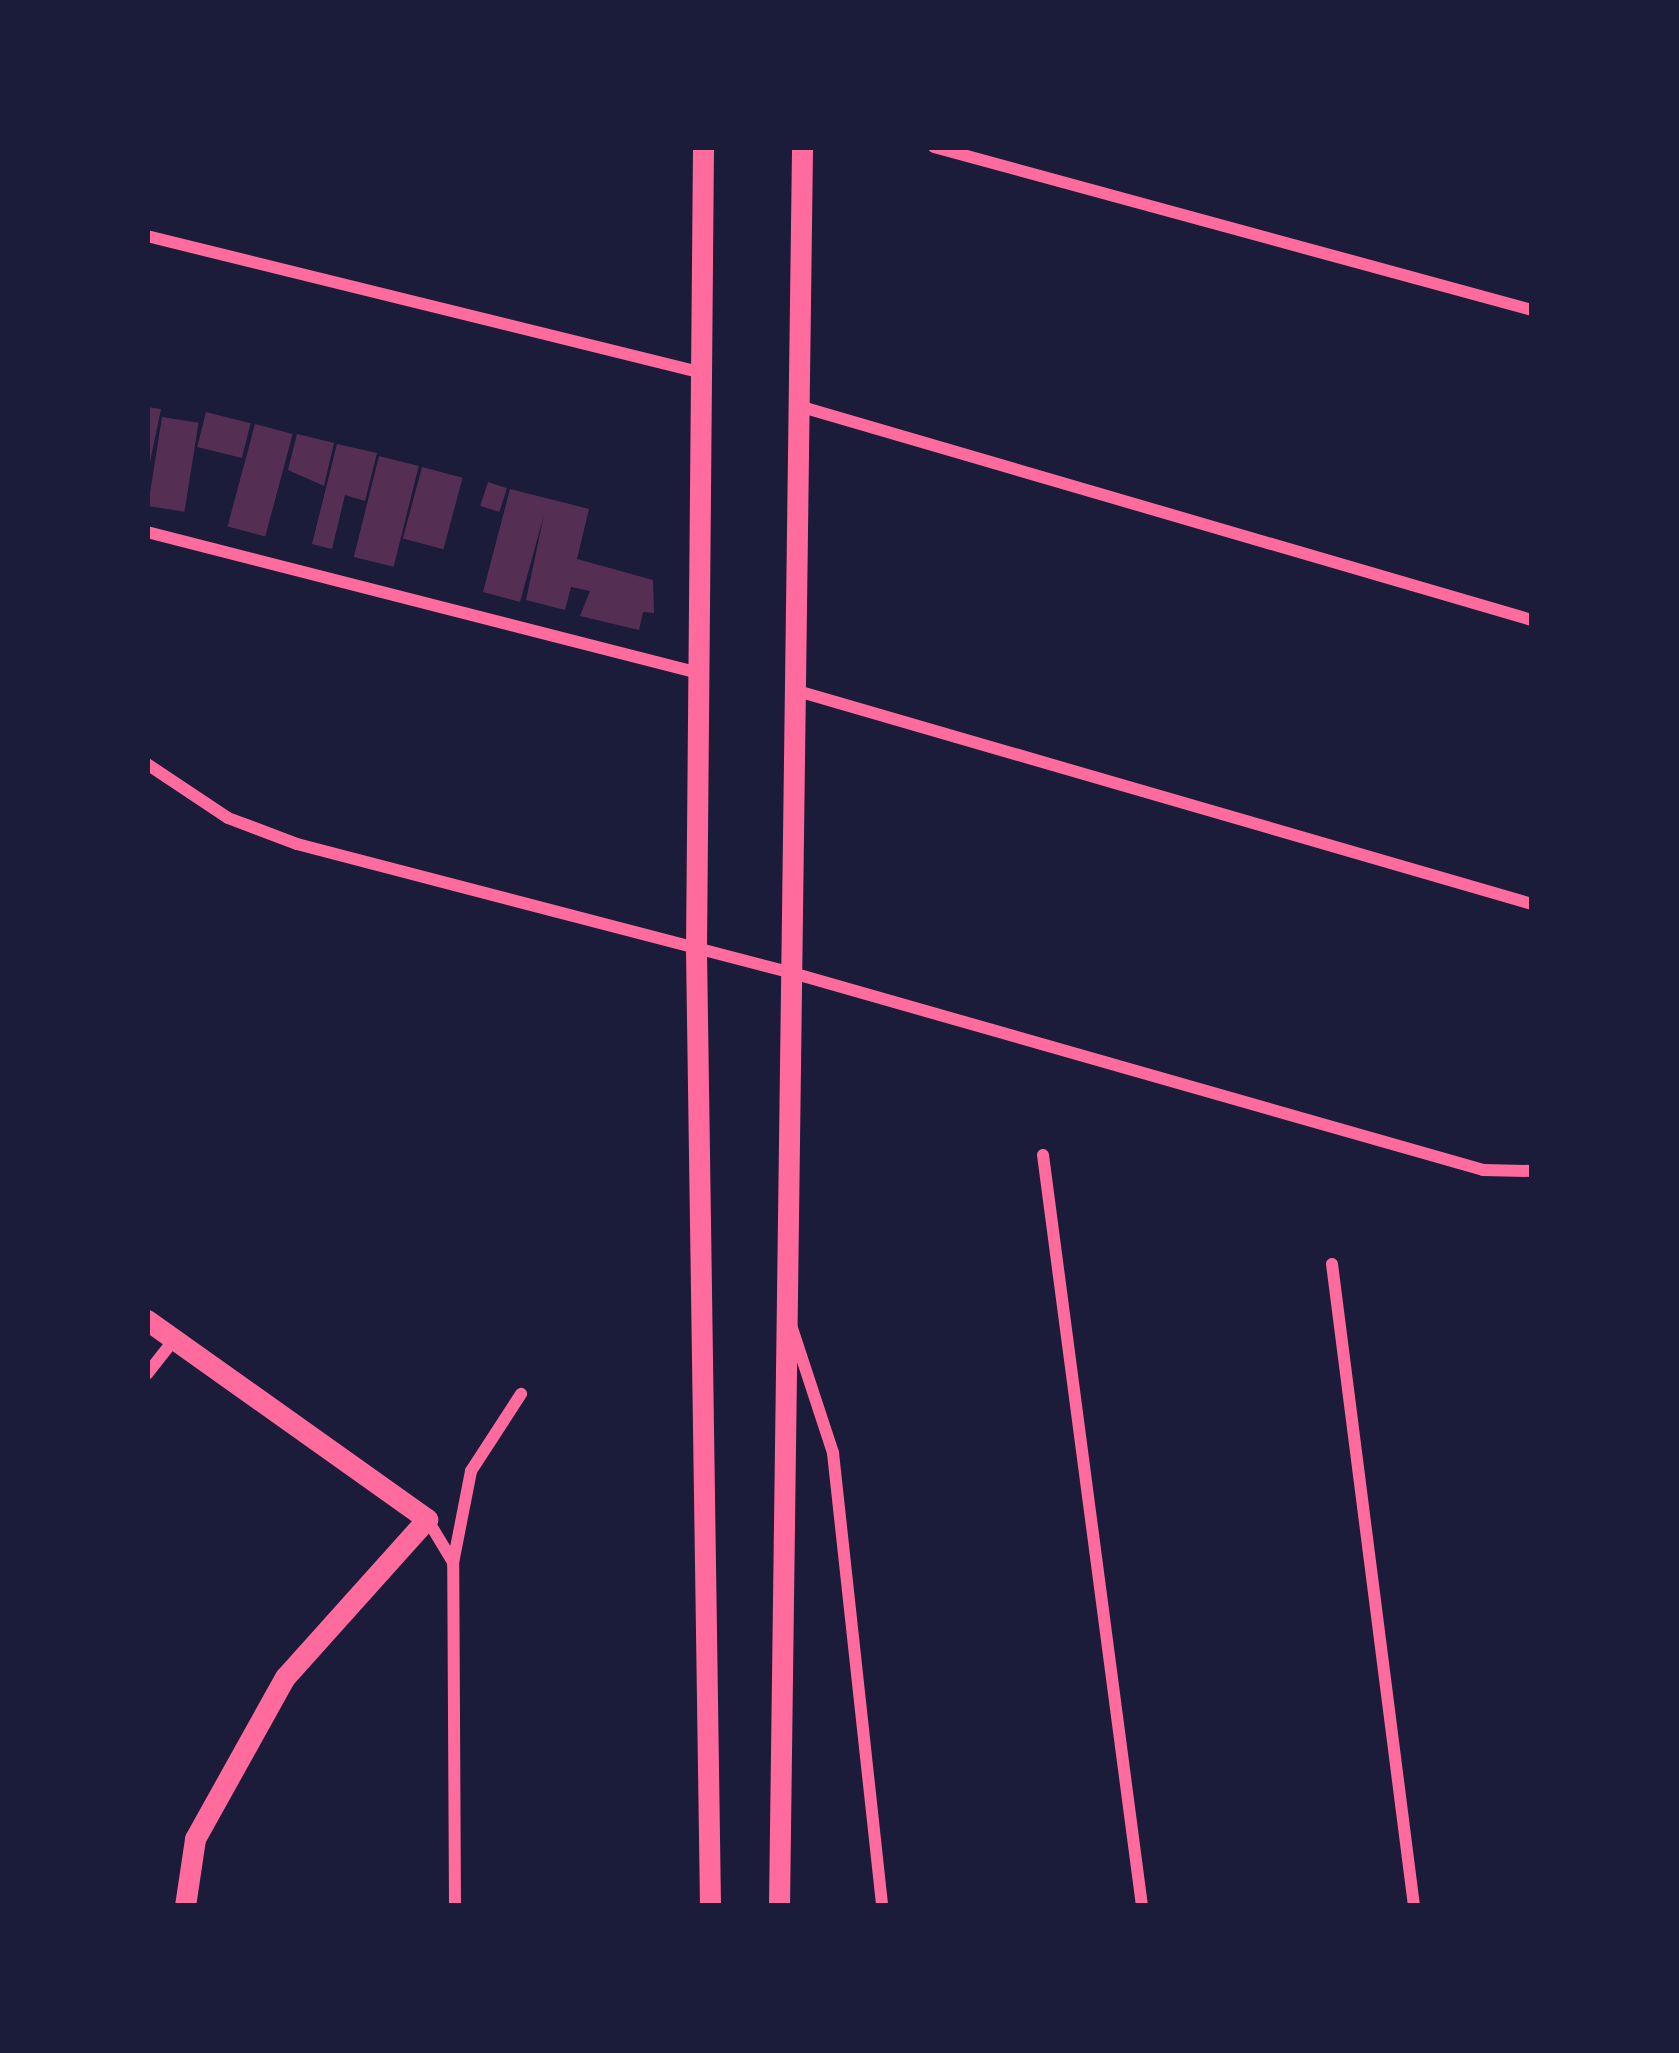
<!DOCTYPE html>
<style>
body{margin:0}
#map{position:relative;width:1679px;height:2053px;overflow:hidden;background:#1b1b3a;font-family:"PT Serif",serif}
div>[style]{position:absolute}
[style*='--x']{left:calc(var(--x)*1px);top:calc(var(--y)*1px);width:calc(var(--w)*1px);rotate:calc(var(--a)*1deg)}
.building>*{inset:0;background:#542f53;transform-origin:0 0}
.minor>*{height:12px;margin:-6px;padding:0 6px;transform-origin:6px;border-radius:6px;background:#ff6b9d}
.tertiary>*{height:21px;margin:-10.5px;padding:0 10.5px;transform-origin:10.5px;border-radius:10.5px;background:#ff6b9d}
span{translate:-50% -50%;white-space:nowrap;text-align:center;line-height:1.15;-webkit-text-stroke:10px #1b1b3a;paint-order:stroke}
.frame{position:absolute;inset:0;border:150px solid #1b1b3a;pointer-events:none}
</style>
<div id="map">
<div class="building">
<i style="clip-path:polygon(147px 407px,161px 409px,149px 467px,147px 466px)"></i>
<i style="left:206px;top:412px;width:46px;height:36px;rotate:14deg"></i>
<i style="left:162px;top:417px;width:37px;height:90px;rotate:9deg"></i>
<i style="left:255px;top:424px;width:39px;height:106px;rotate:15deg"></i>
<i style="clip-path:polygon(297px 434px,334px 443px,324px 486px,288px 470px)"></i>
<i style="clip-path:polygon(337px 444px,377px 453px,365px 501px,345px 495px,332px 549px,312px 544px)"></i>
<i style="left:379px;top:456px;width:41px;height:104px;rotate:14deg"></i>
<i style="left:422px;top:467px;width:42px;height:74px;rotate:15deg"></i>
<i style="left:488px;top:482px;width:20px;height:25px;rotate:18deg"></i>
<i style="clip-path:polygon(510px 489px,589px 509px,577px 559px,653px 580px,654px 613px,643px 612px,639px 630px,580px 616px,590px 591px,571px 587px,565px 610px,526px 600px,544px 515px,520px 602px,483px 592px)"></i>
</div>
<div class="minor">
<i style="--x:934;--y:147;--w:620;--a:15.25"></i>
<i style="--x:147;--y:236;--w:573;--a:13.84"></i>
<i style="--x:802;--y:407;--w:760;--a:16.27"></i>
<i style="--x:147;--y:532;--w:570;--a:14.33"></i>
<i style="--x:801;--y:692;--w:761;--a:16.17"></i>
<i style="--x:147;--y:764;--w:97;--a:33.7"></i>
<i style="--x:228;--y:818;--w:74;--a:20.6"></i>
<i style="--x:297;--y:844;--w:516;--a:14.6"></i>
<i style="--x:796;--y:974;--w:714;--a:15.92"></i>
<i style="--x:1483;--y:1170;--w:49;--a:1.2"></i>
<i style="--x:1043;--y:1155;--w:757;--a:82.49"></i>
<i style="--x:1332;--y:1264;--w:647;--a:82.72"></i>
<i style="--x:792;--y:1328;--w:132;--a:71.8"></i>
<i style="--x:833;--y:1453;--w:456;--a:83.8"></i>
<i style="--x:147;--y:1374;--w:42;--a:-51.8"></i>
<i style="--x:427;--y:1519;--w:50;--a:58.8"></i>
<i style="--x:455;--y:1906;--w:343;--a:-90.3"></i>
<i style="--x:453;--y:1563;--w:94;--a:-78.9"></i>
<i style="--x:471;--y:1471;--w:92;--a:-57"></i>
</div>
<div class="tertiary">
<i style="--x:703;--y:147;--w:803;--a:90.5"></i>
<i style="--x:696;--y:950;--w:956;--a:89.16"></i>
<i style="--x:147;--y:1320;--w:344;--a:35.4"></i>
<i style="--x:427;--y:1519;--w:212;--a:131.9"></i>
<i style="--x:285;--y:1677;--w:185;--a:119.1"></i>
<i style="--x:195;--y:1839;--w:68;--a:98.5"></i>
<i style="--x:779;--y:1906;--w:1759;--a:-89.25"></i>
</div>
<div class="frame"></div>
</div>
